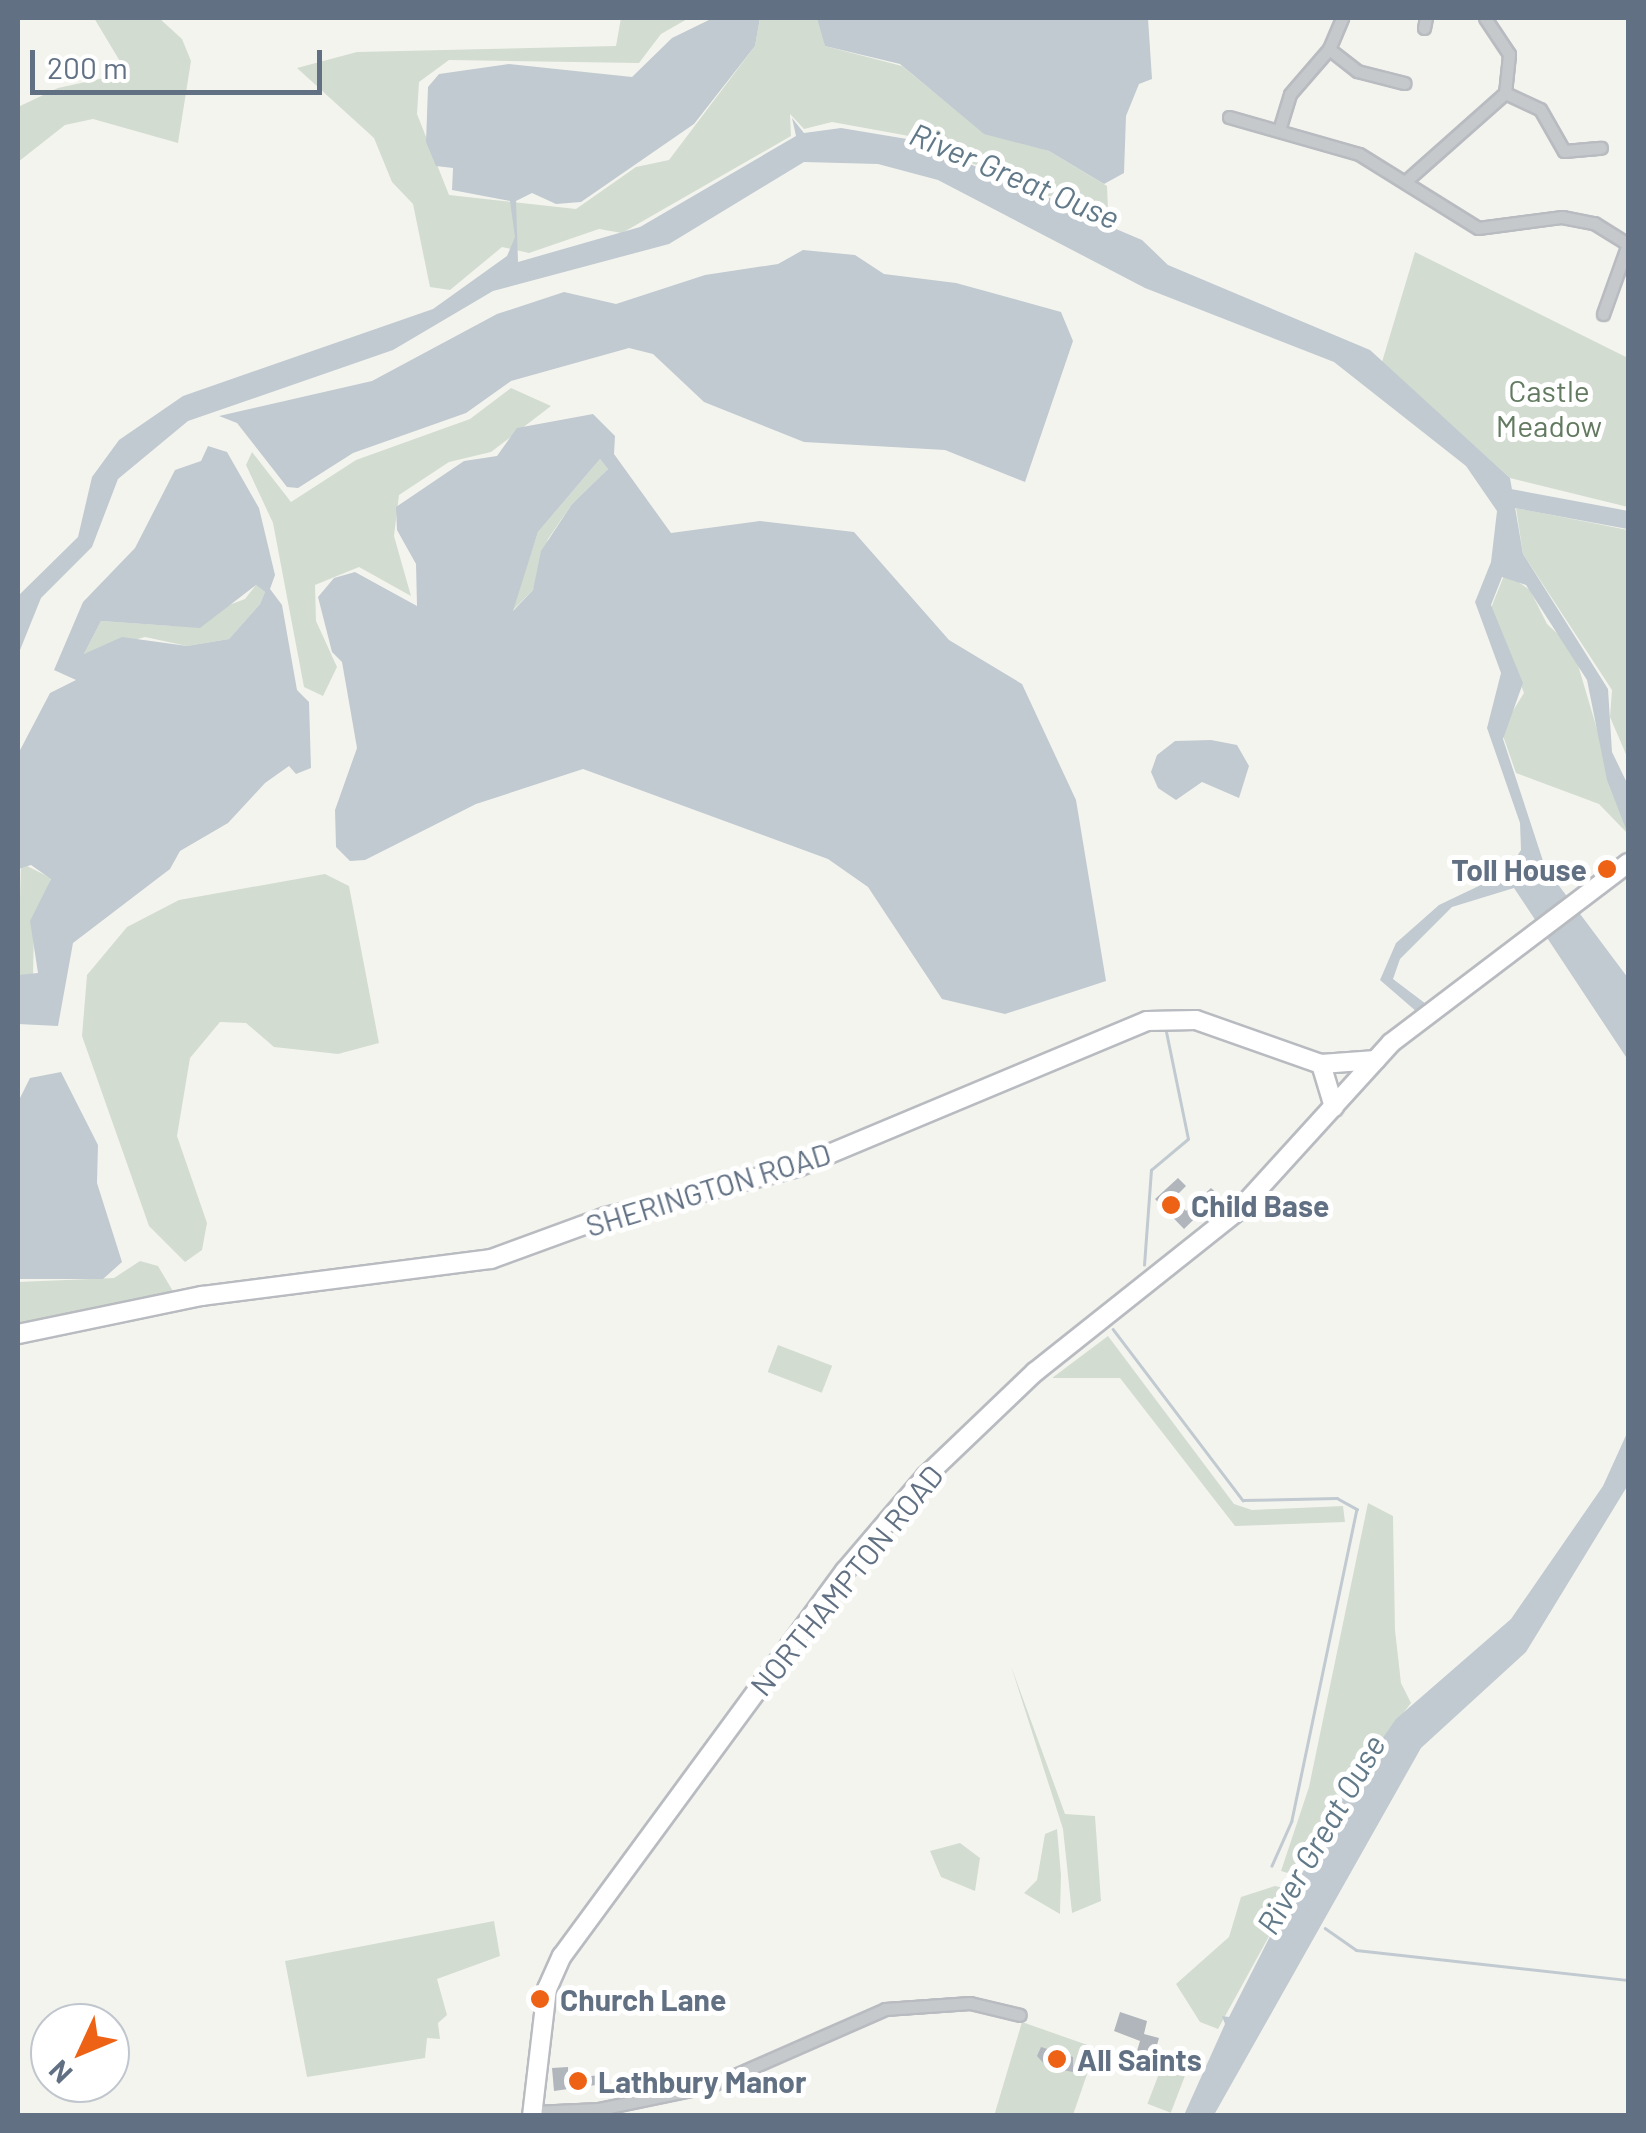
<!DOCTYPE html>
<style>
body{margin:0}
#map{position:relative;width:1646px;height:2133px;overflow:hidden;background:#f4f4ef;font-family:Barlow,sans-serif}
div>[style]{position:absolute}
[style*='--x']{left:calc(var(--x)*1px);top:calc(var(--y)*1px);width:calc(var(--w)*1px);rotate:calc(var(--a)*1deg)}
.green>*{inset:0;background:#d3dcd0;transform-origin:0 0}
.water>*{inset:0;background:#c1cad0}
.stream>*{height:2.5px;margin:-1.25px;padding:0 1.25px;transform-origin:1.25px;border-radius:1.25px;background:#c1cad0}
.river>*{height:18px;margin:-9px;padding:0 9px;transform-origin:9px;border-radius:9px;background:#c1cad0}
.building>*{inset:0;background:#b0b6bc}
.roads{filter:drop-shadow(2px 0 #b8bbc0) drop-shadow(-2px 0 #b8bbc0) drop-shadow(0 2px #b8bbc0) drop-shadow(0 -2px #b8bbc0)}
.street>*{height:11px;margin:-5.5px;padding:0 5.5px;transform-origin:5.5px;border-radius:5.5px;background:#c6c9cc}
.secondary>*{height:18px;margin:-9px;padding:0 9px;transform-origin:9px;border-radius:9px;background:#fff}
.dots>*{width:28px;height:28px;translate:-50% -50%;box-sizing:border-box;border:5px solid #fff;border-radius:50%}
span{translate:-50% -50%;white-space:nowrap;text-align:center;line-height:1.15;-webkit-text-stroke:10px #fff;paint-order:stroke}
.park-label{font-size:30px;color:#627a60}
.poi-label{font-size:30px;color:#617083;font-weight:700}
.right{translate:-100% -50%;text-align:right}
.left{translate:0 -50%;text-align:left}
.street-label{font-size:30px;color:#617083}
.water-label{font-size:32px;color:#617988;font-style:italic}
.frame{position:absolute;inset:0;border:20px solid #617083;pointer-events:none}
.north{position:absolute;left:30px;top:2003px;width:100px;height:100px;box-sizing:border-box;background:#fff;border:2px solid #c0c6cd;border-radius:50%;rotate:226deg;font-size:28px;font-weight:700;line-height:40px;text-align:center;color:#617083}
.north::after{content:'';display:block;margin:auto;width:35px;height:45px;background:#ee6215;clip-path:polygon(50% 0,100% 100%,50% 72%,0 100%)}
.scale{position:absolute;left:30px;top:50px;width:292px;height:45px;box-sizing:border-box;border:5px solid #617083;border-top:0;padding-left:12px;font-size:30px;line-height:35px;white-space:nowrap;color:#617083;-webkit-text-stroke:8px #fff;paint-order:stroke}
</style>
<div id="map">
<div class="green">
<i style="clip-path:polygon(94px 18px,159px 18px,182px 39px,191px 61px,178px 143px,93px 119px,65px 125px,18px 162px,18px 107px,58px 88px,127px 73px)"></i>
<i style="clip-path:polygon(621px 18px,689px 18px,661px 34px,639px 63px,449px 60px,419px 82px,417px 114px,449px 195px,576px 209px,636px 167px,669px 160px,755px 46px,760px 18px,820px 18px,825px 46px,902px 66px,981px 131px,1049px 151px,1107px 186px,1108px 210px,1083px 212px,1068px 197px,1048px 196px,909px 136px,832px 122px,804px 129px,790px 114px,791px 136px,622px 233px,599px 229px,529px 253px,502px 247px,450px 290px,430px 287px,413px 204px,392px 182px,374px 138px,297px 68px,357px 52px,616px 46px)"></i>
<i style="clip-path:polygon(1415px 252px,1628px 358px,1628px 507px,1510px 478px,1382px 362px)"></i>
<i style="clip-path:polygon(511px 388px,551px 406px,491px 452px,449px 462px,399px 495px,394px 536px,411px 596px,359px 567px,315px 585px,316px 621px,337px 667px,323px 696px,304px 687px,273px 523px,246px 465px,252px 452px,291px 502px,356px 460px,470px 419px)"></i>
<i style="clip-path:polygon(600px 459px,608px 469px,572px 504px,548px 539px,533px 590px,512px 611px,538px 532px)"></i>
<i style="clip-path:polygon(1516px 508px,1628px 530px,1628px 759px,1610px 717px,1612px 690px,1523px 554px)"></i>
<i style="clip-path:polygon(1505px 573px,1530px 590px,1547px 624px,1573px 648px,1628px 834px,1599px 804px,1516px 773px,1501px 730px,1524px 693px,1491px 608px)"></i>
<i style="clip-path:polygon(256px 585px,265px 592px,260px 604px,229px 639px,187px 646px,145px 637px,84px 654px,101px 621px,173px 626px,245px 599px)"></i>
<i style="clip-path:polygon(21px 863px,51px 878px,34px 925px,33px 979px,18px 975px)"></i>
<i style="clip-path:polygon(325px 874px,349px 886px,379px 1043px,338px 1054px,274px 1047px,246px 1023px,220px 1022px,190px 1058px,177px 1136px,207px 1223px,202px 1250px,185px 1262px,149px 1226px,82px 1036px,87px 975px,127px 927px,179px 900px)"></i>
<i style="clip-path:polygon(140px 1261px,158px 1266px,174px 1293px,18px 1327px,18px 1282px,114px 1278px)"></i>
<i style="clip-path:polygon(1108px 1336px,1234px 1504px,1252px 1510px,1343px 1506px,1345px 1522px,1235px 1526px,1120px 1378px,1052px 1378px)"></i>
<i style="left:778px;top:1345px;width:58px;height:29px;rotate:21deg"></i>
<i style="clip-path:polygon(1368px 1503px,1393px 1516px,1395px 1630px,1401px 1683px,1411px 1703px,1337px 1799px,1298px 1876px,1281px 1871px,1309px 1787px)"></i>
<i style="clip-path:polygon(1011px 1666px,1065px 1814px,1095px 1816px,1101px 1901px,1072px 1913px,1063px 1829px)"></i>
<i style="clip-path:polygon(1057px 1829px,1061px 1875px,1060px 1914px,1024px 1893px,1037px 1880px,1045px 1834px)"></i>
<i style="clip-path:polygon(960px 1843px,980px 1858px,975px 1891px,941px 1877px,930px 1851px)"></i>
<i style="clip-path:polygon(1275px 1886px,1289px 1889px,1284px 1909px,1218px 2029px,1200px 2022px,1176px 1984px,1229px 1937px,1241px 1897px)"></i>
<i style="clip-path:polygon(494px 1921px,500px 1956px,437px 1979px,447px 2015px,438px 2023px,440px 2039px,427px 2038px,425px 2058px,307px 2077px,285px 1961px)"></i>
<i style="clip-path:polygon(1022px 2022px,1096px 2048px,1073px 2115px,994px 2116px)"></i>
<i style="left:1165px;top:2058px;width:25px;height:49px;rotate:21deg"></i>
</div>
<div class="water">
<i style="clip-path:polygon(713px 18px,760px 18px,755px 46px,694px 124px,581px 202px,556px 204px,532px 193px,516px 201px,518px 262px,640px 227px,796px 136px,792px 118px,804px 133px,841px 128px,913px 140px,1090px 215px,1108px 215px,1109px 226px,1142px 240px,1168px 265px,1370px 350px,1510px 478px,1523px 554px,1608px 689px,1612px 752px,1628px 785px,1628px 834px,1607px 780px,1587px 680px,1526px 585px,1502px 577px,1491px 605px,1523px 683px,1503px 739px,1545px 867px,1628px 978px,1628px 1060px,1514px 888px,1452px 907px,1400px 959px,1393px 979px,1426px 1004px,1417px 1012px,1380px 980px,1396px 943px,1439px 905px,1506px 873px,1521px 850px,1520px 823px,1487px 728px,1501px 673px,1475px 602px,1491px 562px,1497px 511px,1466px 466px,1334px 362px,1145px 288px,938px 180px,878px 164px,804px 162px,669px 244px,493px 291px,393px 350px,188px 421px,118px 479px,92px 547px,41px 598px,18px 655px,18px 596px,78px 537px,92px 477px,119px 440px,183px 396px,433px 309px,507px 256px,515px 237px,510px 201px,452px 190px,453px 168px,436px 166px,426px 142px,428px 87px,439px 74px,509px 64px,632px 77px,672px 38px)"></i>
<i style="clip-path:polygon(817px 18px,1148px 18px,1152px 79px,1139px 84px,1126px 116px,1124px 173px,1104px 184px,1049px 151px,984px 134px,900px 64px,825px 46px)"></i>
<i style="clip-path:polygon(803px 250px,855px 255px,884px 274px,956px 283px,1061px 312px,1073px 341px,1025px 482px,945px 450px,804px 442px,704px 402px,653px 354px,629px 348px,511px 381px,466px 413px,353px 453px,298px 488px,287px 487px,237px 423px,219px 416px,372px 381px,497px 314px,564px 292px,616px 304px,705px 275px,778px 264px)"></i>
<i style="clip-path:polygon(evenodd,593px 414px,615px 436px,614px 454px,671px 533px,760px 521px,854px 532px,949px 640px,1022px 684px,1076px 800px,1106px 981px,1005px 1014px,942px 999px,868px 887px,828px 859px,583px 769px,476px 804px,365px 860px,350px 861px,336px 847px,335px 810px,357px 748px,342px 662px,332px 652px,318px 597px,334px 578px,355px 572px,417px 606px,416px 564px,397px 530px,396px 507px,464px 461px,497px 456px,517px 428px,593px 414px,600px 459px,608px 469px,572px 504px,541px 551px,533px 590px,513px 611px,538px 532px,600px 459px)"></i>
<i style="clip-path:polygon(evenodd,208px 446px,227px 452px,259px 508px,275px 575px,270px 589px,282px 605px,297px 690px,309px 702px,311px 768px,296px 774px,289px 766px,265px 783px,228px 823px,180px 851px,170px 869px,73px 943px,58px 1026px,18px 1024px,18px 975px,38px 973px,30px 921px,51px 879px,31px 865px,18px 869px,18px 754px,50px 693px,76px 680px,54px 670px,83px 602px,135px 548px,175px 470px,201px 461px,208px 446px,256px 585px,265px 592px,260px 604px,229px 639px,187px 646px,122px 637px,84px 654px,101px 621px,200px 628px,256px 585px)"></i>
<i style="clip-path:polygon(1211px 740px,1237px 745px,1249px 766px,1239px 798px,1202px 782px,1176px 800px,1158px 788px,1151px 772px,1157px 755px,1175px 741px)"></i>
<i style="clip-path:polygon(61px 1072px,98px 1145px,97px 1183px,122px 1262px,103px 1279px,18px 1279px,18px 1102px,30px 1078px)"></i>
<i style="clip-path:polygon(1628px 1431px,1628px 1485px,1526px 1652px,1421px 1748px,1214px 2115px,1184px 2115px,1225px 2024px,1222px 2016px,1229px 2017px,1339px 1801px,1396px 1719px,1511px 1619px,1603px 1486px)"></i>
</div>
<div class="stream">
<i style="--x:1144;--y:1265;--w:95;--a:-85.8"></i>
<i style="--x:1151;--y:1170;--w:48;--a:-40"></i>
<i style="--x:1188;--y:1139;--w:109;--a:-101.6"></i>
<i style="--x:1113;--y:1329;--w:215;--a:52.8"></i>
<i style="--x:1243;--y:1500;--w:94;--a:-1.2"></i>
<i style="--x:1337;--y:1498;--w:23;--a:29"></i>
<i style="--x:1357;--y:1509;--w:319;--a:101.8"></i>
<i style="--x:1292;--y:1821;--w:49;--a:114"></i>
<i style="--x:1325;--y:1928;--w:38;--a:35"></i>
<i style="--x:1356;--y:1950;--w:274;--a:6.3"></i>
</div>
<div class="river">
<i style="--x:1505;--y:497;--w:125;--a:10.6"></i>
</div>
<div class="building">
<i style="clip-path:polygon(1178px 1178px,1186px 1186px,1174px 1198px,1186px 1211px,1211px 1188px,1219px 1195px,1184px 1229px,1155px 1199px)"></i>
<i style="clip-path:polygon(1120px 2012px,1147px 2021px,1144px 2034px,1159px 2038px,1151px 2066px,1134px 2061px,1140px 2041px,1114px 2031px)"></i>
<i style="clip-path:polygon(1041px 2047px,1073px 2057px,1073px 2072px,1047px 2067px,1037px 2056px)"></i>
<i style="clip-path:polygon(568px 2067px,568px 2078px,602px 2075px,603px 2084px,554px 2091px,552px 2068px)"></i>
</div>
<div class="roads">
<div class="street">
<i style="--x:1424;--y:28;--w:10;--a:-79"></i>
<i style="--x:1329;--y:49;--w:36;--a:38"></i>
<i style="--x:1357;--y:71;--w:49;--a:14.3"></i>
<i style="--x:1505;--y:93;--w:38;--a:25"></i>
<i style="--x:1540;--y:109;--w:48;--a:60.3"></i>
<i style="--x:1564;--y:151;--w:37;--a:-5"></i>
<i style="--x:1229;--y:117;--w:135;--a:15.9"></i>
<i style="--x:1359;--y:154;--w:140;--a:31.9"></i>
<i style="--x:1478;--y:228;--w:85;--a:-7.5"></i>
<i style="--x:1562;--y:217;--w:33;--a:11"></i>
<i style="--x:1594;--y:223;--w:40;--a:32"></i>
<i style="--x:1280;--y:127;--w:34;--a:-73"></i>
<i style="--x:1290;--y:94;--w:60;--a:-49.1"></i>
<i style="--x:1329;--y:49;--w:34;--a:-67"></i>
<i style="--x:1407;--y:180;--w:131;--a:-41.6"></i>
<i style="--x:1505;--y:93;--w:39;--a:-84"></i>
<i style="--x:1509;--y:54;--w:43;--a:-123.7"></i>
<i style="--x:1603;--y:314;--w:74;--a:-70.3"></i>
<i style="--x:533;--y:2112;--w:66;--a:-2.6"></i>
<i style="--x:599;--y:2109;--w:113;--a:-11.7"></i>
<i style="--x:710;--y:2086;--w:191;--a:-23.7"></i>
<i style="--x:885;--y:2009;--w:85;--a:-4"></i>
<i style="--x:970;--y:2003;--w:51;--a:13.5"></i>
</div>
<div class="secondary">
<i style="--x:1321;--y:1064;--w:45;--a:73.2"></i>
<i style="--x:18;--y:1334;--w:188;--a:-11.7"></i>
<i style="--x:202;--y:1296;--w:291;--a:-7.3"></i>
<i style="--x:491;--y:1259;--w:122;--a:-20.1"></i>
<i style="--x:606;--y:1217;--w:198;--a:-14.6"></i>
<i style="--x:798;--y:1167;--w:378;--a:-22.7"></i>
<i style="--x:1147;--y:1021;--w:49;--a:-1.2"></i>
<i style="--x:1196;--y:1020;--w:133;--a:19.4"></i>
<i style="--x:1321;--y:1064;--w:55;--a:-4.2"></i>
<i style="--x:532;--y:2116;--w:128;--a:-83.3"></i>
<i style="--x:547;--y:1989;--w:36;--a:-66"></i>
<i style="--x:562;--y:1956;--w:478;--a:-53.7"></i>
<i style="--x:845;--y:1571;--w:125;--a:-49.5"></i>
<i style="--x:926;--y:1476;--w:151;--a:-43.7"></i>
<i style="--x:1035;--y:1372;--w:263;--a:-38.5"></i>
<i style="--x:1241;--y:1208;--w:223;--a:-47.7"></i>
<i style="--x:1391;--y:1043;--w:298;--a:-37.2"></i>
</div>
</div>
<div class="dots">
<i style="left:1607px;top:869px;background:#ee6215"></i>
<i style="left:1171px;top:1205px;background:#ee6215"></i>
<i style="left:540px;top:1999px;background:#ee6215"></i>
<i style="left:1057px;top:2059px;background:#ee6215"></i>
<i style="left:578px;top:2081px;background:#ee6215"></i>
</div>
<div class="park-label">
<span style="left:1549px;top:407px">Castle<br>Meadow</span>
</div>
<div class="poi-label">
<span class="right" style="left:1587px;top:869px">Toll House</span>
<span class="left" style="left:1191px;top:1205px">Child Base</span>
<span class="left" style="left:560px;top:1999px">Church Lane</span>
<span class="left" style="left:1077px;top:2059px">All Saints</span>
<span class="left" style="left:598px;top:2081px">Lathbury Manor</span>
</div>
<div class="street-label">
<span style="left:708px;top:1189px;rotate:-17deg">SHERINGTON ROAD</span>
<span style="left:846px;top:1580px;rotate:-51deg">NORTHAMPTON ROAD</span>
</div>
<div class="water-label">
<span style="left:1015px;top:175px;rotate:23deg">River Great Ouse</span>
<span style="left:1320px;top:1834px;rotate:-60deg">River Great Ouse</span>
</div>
<div class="frame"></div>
<div class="north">N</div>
<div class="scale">200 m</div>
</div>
